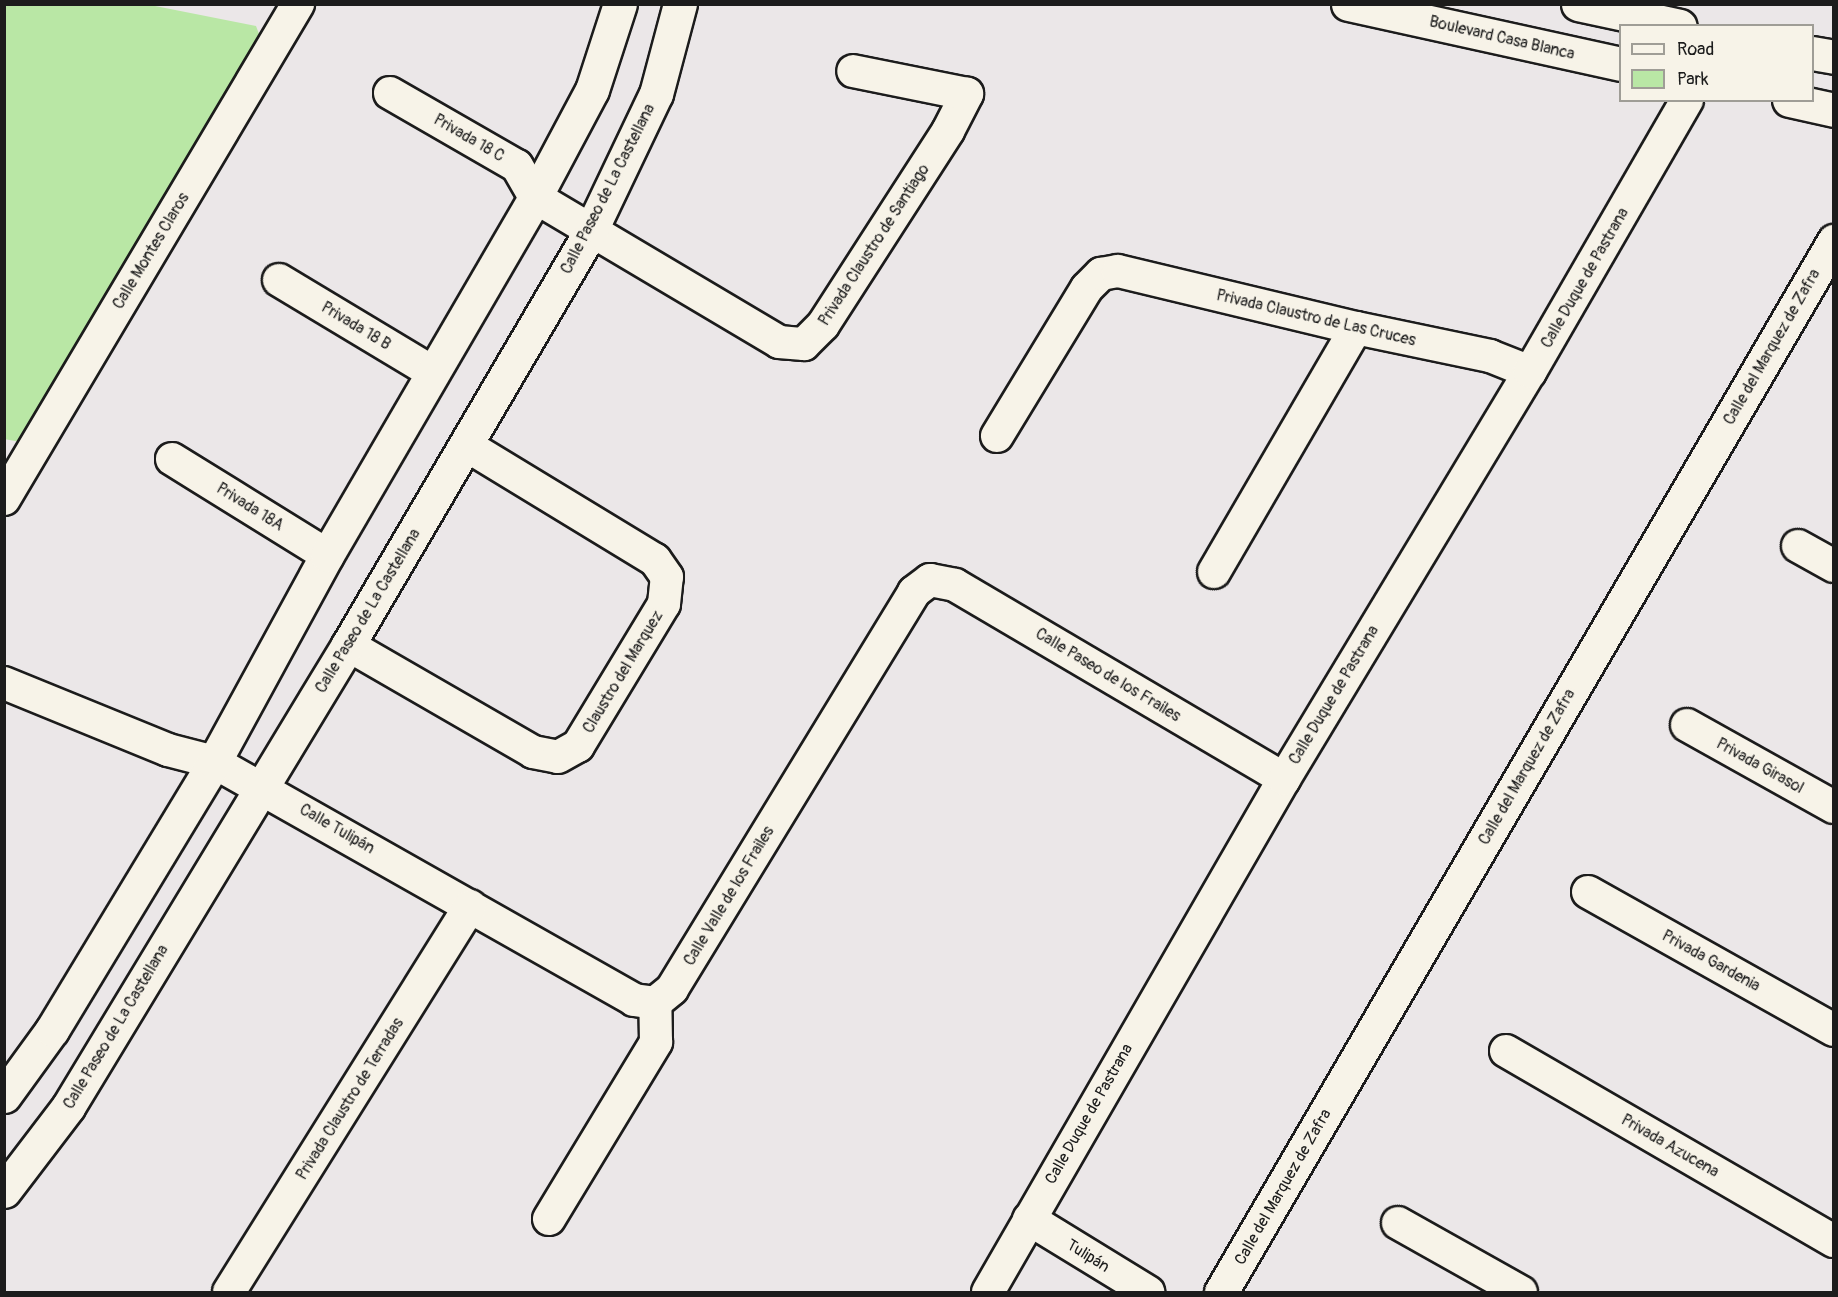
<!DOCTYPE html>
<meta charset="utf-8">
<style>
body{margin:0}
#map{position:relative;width:1838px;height:1297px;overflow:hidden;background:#ebe7e8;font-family:Pangolin,sans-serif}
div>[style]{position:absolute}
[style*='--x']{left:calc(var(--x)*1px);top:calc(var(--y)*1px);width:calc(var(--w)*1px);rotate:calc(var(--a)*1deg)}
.green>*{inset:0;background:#b9e7a5}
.roads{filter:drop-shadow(2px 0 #1c1c1c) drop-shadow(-2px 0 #1c1c1c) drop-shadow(0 2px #1c1c1c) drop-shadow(0 -2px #1c1c1c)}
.street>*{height:32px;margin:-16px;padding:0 16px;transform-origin:16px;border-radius:16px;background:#f7f3e8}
.secondary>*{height:33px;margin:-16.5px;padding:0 16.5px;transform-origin:16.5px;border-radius:16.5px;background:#f7f3e8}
span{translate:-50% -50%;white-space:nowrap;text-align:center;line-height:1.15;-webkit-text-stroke:4.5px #f7f3e8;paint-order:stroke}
.street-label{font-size:16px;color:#1c1c1c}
.frame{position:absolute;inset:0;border:6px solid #1c1c1c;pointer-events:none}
.legend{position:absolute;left:1619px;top:24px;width:195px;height:78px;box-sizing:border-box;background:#f7f3e8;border:2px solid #9f9d96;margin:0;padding:8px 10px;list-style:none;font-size:18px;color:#1c1c1c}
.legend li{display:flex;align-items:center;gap:12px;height:30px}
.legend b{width:30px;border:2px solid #9f9d96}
</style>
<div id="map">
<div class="green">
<i style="clip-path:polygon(4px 5px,150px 5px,256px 26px,264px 47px,26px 443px,4px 439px)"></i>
</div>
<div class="roads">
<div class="street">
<i style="--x:390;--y:93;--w:146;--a:29.9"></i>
<i style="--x:517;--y:166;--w:36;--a:60"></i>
<i style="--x:535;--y:197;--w:284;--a:30.7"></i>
<i style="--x:779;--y:342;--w:25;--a:5"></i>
<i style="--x:804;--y:344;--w:27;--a:-45"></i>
<i style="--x:823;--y:325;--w:231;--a:-57.2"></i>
<i style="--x:948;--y:131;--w:42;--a:-62.8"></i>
<i style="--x:967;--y:94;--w:116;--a:-168.6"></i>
<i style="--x:279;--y:280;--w:179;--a:31"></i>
<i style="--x:997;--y:436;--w:173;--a:-58.7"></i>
<i style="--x:1087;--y:288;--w:20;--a:-45"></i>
<i style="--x:1101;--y:274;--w:17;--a:-10"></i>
<i style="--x:1118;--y:271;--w:245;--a:13.5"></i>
<i style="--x:1356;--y:328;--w:137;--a:11.8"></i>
<i style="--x:1490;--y:356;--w:43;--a:21.8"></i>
<i style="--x:172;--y:459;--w:182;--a:31.8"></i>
<i style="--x:4;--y:499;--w:576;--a:-59.29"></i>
<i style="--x:1798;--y:546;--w:41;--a:29.1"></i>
<i style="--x:1214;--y:572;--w:282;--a:-59.8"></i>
<i style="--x:348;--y:645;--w:214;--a:30"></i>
<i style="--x:533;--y:752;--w:25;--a:11"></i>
<i style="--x:558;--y:757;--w:23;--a:-29"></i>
<i style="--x:578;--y:746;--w:166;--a:-58.8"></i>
<i style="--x:664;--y:604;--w:27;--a:-84"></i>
<i style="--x:667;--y:577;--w:21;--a:-125"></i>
<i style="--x:655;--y:560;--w:221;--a:-148.7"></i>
<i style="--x:4;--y:683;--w:177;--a:22.2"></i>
<i style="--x:168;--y:750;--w:48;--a:14.6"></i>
<i style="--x:214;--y:762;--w:483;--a:29.5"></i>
<i style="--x:634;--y:1000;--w:21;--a:8"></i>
<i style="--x:1687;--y:725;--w:168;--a:29.2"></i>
<i style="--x:1588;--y:892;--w:282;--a:29.3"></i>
<i style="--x:1506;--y:1051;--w:379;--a:30.1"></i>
<i style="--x:549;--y:1219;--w:207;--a:-58.8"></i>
<i style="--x:656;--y:1042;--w:39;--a:-91"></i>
<i style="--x:655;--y:1003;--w:22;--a:-39"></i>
<i style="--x:672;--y:989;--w:465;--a:-58.6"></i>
<i style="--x:914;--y:592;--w:20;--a:-37"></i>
<i style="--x:930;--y:580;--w:25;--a:11"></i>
<i style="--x:955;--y:585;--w:382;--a:30.5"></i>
<i style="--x:1029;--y:1219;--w:140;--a:31.5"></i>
<i style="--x:1398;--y:1223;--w:141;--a:29.3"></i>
<i style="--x:229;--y:1292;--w:455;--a:-58"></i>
<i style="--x:988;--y:1292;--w:592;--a:-60.02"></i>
<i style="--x:1284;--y:779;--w:476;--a:-58.9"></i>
<i style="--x:1530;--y:372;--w:314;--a:-60"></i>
</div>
<div class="secondary">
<i style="--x:1348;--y:4;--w:279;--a:12.4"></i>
<i style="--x:1578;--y:4;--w:104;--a:12.2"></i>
<i style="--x:1812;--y:53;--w:22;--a:10"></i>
<i style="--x:1789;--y:100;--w:46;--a:12.5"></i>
<i style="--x:4;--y:1096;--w:82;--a:-54"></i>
<i style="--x:52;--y:1030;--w:313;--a:-58.8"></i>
<i style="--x:214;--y:762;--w:236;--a:-61.4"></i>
<i style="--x:327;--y:555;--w:414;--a:-59.8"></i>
<i style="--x:535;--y:197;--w:121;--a:-62"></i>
<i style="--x:592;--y:90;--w:90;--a:-72"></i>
<i style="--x:4;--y:1191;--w:106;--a:-52.7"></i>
<i style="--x:68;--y:1107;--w:540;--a:-58.78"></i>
<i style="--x:348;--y:645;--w:481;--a:-59.6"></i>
<i style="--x:591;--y:230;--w:151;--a:-64.5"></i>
<i style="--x:656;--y:94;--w:93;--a:-75.1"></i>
<i style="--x:1221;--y:1292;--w:1217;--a:-59.75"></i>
</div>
</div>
<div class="street-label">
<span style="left:1502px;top:38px;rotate:13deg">Boulevard Casa Blanca</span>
<span style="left:469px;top:138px;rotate:30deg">Privada 18 C</span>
<span style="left:608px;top:189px;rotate:-63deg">Calle Paseo de La Castellana</span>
<span style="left:874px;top:245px;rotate:-57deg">Privada Claustro de Santiago</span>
<span style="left:151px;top:251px;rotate:-59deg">Calle Montes Claros</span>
<span style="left:1585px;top:278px;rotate:-60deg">Calle Duque de Pastrana</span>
<span style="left:1316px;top:318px;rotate:13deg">Privada Claustro de Las Cruces</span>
<span style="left:356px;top:326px;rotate:31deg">Privada 18 B</span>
<span style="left:1772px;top:347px;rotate:-60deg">Calle del Marquez de Zafra</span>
<span style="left:250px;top:507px;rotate:32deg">Privada 18A</span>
<span style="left:368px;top:611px;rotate:-59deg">Calle Paseo de La Castellana</span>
<span style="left:623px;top:672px;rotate:-59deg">Claustro del Marquez</span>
<span style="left:1108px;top:675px;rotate:31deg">Calle Paseo de los Frailes</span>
<span style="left:1334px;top:695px;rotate:-59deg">Calle Duque de Pastrana</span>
<span style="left:1760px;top:766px;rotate:29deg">Privada Girasol</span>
<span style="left:1527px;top:767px;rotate:-60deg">Calle del Marquez de Zafra</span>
<span style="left:337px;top:829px;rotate:30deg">Calle Tulipán</span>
<span style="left:729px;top:896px;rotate:-59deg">Calle Valle de los Frailes</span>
<span style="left:1711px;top:961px;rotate:29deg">Privada Gardenia</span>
<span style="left:116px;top:1027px;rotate:-59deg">Calle Paseo de La Castellana</span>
<span style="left:350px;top:1099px;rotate:-58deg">Privada Claustro de Terradas</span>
<span style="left:1089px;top:1114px;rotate:-60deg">Calle Duque de Pastrana</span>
<span style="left:1670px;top:1146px;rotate:30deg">Privada Azucena</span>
<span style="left:1283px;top:1187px;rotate:-60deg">Calle del Marquez de Zafra</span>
<span style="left:1088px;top:1256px;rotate:32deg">Tulipán</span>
</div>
<div class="frame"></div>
<ul class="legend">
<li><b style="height:8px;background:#f7f3e8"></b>Road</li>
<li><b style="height:16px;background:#b9e7a5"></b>Park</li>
</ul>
</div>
